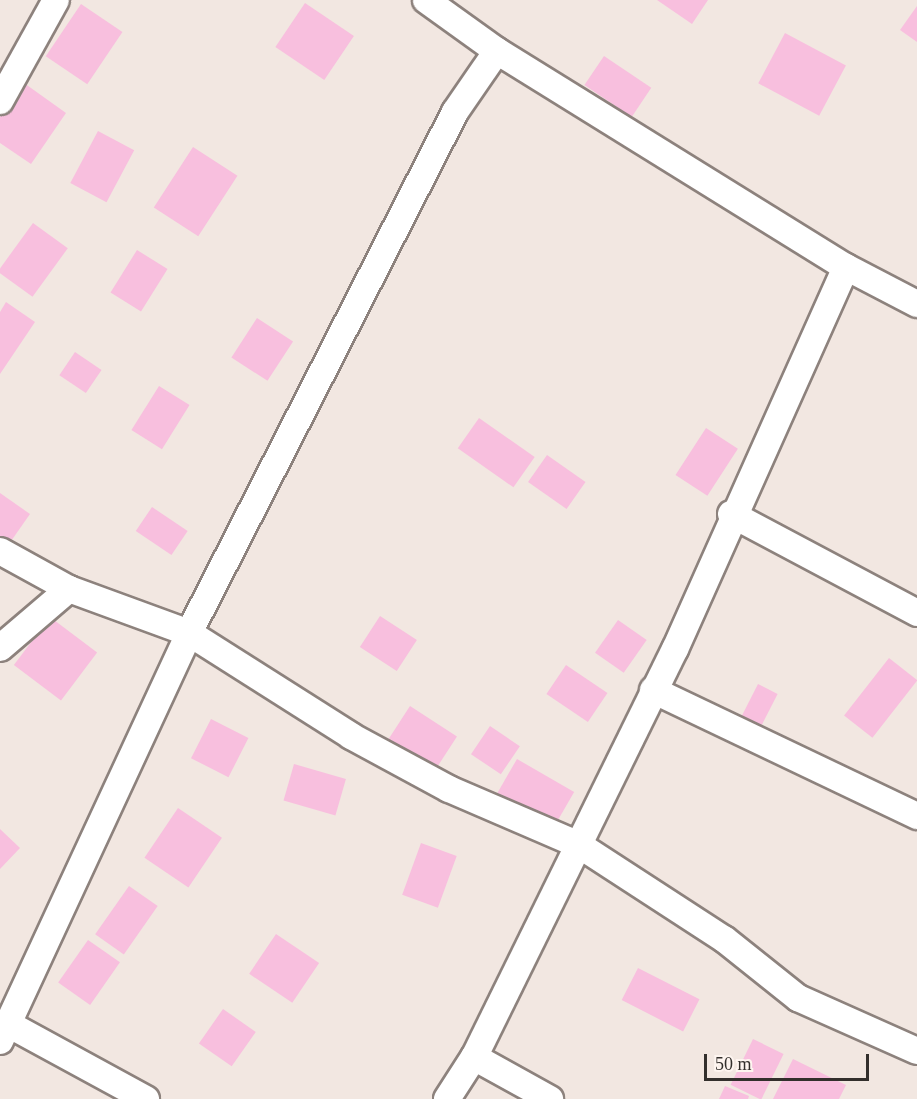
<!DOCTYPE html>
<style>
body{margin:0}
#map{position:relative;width:917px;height:1099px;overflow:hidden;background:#f2e7e1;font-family:"Times New Roman",serif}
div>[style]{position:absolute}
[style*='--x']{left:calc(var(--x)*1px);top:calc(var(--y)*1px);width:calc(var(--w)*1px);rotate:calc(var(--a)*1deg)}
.building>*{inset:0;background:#f8bfde;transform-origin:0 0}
.roads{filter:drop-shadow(2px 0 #8d827d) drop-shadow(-2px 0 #8d827d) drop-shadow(0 2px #8d827d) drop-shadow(0 -2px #8d827d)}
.street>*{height:26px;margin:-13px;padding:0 13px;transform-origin:13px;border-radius:13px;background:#fff}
span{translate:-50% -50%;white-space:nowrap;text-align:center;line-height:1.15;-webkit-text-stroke:4.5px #fef5f0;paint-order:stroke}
.scale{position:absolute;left:704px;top:1054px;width:165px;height:27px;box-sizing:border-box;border:3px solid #332f2c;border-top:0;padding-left:8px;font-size:18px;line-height:21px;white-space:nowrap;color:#332f2c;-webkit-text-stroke:4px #fef5f0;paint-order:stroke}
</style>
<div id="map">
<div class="building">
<i style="clip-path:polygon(657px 0,708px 0,692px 24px)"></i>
<i style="left:305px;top:3px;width:59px;height:53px;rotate:34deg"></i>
<i style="left:81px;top:4px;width:50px;height:63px;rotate:34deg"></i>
<i style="clip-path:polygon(917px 6px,917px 42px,900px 30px)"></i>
<i style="left:785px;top:33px;width:69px;height:57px;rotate:28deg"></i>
<i style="left:604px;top:56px;width:57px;height:35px;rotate:34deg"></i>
<i style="clip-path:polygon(24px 83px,66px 113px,31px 164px,0 143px,0 117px)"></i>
<i style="left:98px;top:131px;width:41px;height:59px;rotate:28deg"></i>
<i style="left:193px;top:147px;width:53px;height:72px;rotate:33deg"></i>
<i style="left:33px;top:223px;width:43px;height:60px;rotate:36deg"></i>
<i style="left:137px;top:250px;width:36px;height:50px;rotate:32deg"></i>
<i style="clip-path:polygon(6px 302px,35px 322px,0 374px,0 312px)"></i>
<i style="left:257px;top:318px;width:43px;height:47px;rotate:33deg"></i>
<i style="left:75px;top:352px;width:32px;height:28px;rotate:34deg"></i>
<i style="left:159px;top:386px;width:36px;height:52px;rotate:32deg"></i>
<i style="left:479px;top:418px;width:68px;height:37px;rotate:35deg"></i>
<i style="left:706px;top:428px;width:38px;height:56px;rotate:33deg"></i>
<i style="left:547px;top:455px;width:47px;height:33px;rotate:35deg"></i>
<i style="clip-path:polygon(0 493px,30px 514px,9px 544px,0 537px)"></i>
<i style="left:152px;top:507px;width:43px;height:29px;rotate:34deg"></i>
<i style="left:380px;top:616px;width:44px;height:37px;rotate:33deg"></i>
<i style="left:50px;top:617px;width:59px;height:60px;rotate:37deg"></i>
<i style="left:618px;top:620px;width:35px;height:40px;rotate:35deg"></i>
<i style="left:889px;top:658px;width:36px;height:73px;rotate:38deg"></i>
<i style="left:566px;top:665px;width:50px;height:35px;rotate:34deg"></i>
<i style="left:758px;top:684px;width:22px;height:42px;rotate:27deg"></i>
<i style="left:410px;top:706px;width:56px;height:39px;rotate:33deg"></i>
<i style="left:211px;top:719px;width:42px;height:44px;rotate:27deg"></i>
<i style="left:490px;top:726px;width:36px;height:34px;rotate:34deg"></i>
<i style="left:517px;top:759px;width:66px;height:43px;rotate:30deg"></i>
<i style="left:294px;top:764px;width:54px;height:38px;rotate:16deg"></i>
<i style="left:178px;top:808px;width:53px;height:60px;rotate:34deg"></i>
<i style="clip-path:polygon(0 829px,20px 848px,0 869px)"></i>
<i style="left:421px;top:843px;width:38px;height:55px;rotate:20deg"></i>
<i style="left:129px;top:886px;width:35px;height:59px;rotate:35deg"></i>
<i style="left:276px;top:934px;width:52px;height:48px;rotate:34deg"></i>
<i style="left:88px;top:940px;width:39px;height:52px;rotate:35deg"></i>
<i style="left:638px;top:968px;width:69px;height:36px;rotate:27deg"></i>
<i style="left:223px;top:1009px;width:40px;height:42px;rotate:35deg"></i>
<i style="left:753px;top:1039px;width:34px;height:51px;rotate:26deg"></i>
<i style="clip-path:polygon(793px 1059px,846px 1085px,839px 1099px,773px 1099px)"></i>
<i style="clip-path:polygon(725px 1086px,749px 1096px,748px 1099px,719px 1099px)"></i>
</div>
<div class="roads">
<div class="street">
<i style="--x:426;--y:0;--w:87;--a:35.7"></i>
<i style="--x:497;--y:51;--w:410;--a:31.8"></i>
<i style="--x:846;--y:267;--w:419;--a:114.1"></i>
<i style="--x:675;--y:649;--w:455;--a:116.2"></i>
<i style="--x:474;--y:1057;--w:50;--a:122.7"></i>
<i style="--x:0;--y:101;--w:115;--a:-61"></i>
<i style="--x:846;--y:267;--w:80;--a:27.5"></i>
<i style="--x:731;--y:514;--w:211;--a:28"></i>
<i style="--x:0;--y:551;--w:79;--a:28.8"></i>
<i style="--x:69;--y:589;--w:128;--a:20.1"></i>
<i style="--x:189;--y:633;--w:192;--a:32.4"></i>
<i style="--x:351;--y:736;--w:111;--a:28.4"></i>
<i style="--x:449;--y:789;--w:142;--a:23.3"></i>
<i style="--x:579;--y:845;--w:173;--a:33"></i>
<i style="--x:724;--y:939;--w:95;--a:38.6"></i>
<i style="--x:798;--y:998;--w:130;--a:24"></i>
<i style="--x:0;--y:648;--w:91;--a:-40.5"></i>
<i style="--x:653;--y:690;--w:293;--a:25.5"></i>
<i style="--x:10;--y:1025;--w:155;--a:28.6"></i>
<i style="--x:0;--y:1041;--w:450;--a:-65.1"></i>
<i style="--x:189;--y:633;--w:585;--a:-62.95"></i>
<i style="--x:455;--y:112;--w:74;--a:-55.5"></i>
<i style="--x:474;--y:1057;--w:87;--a:28.9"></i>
</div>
</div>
<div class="scale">50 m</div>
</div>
